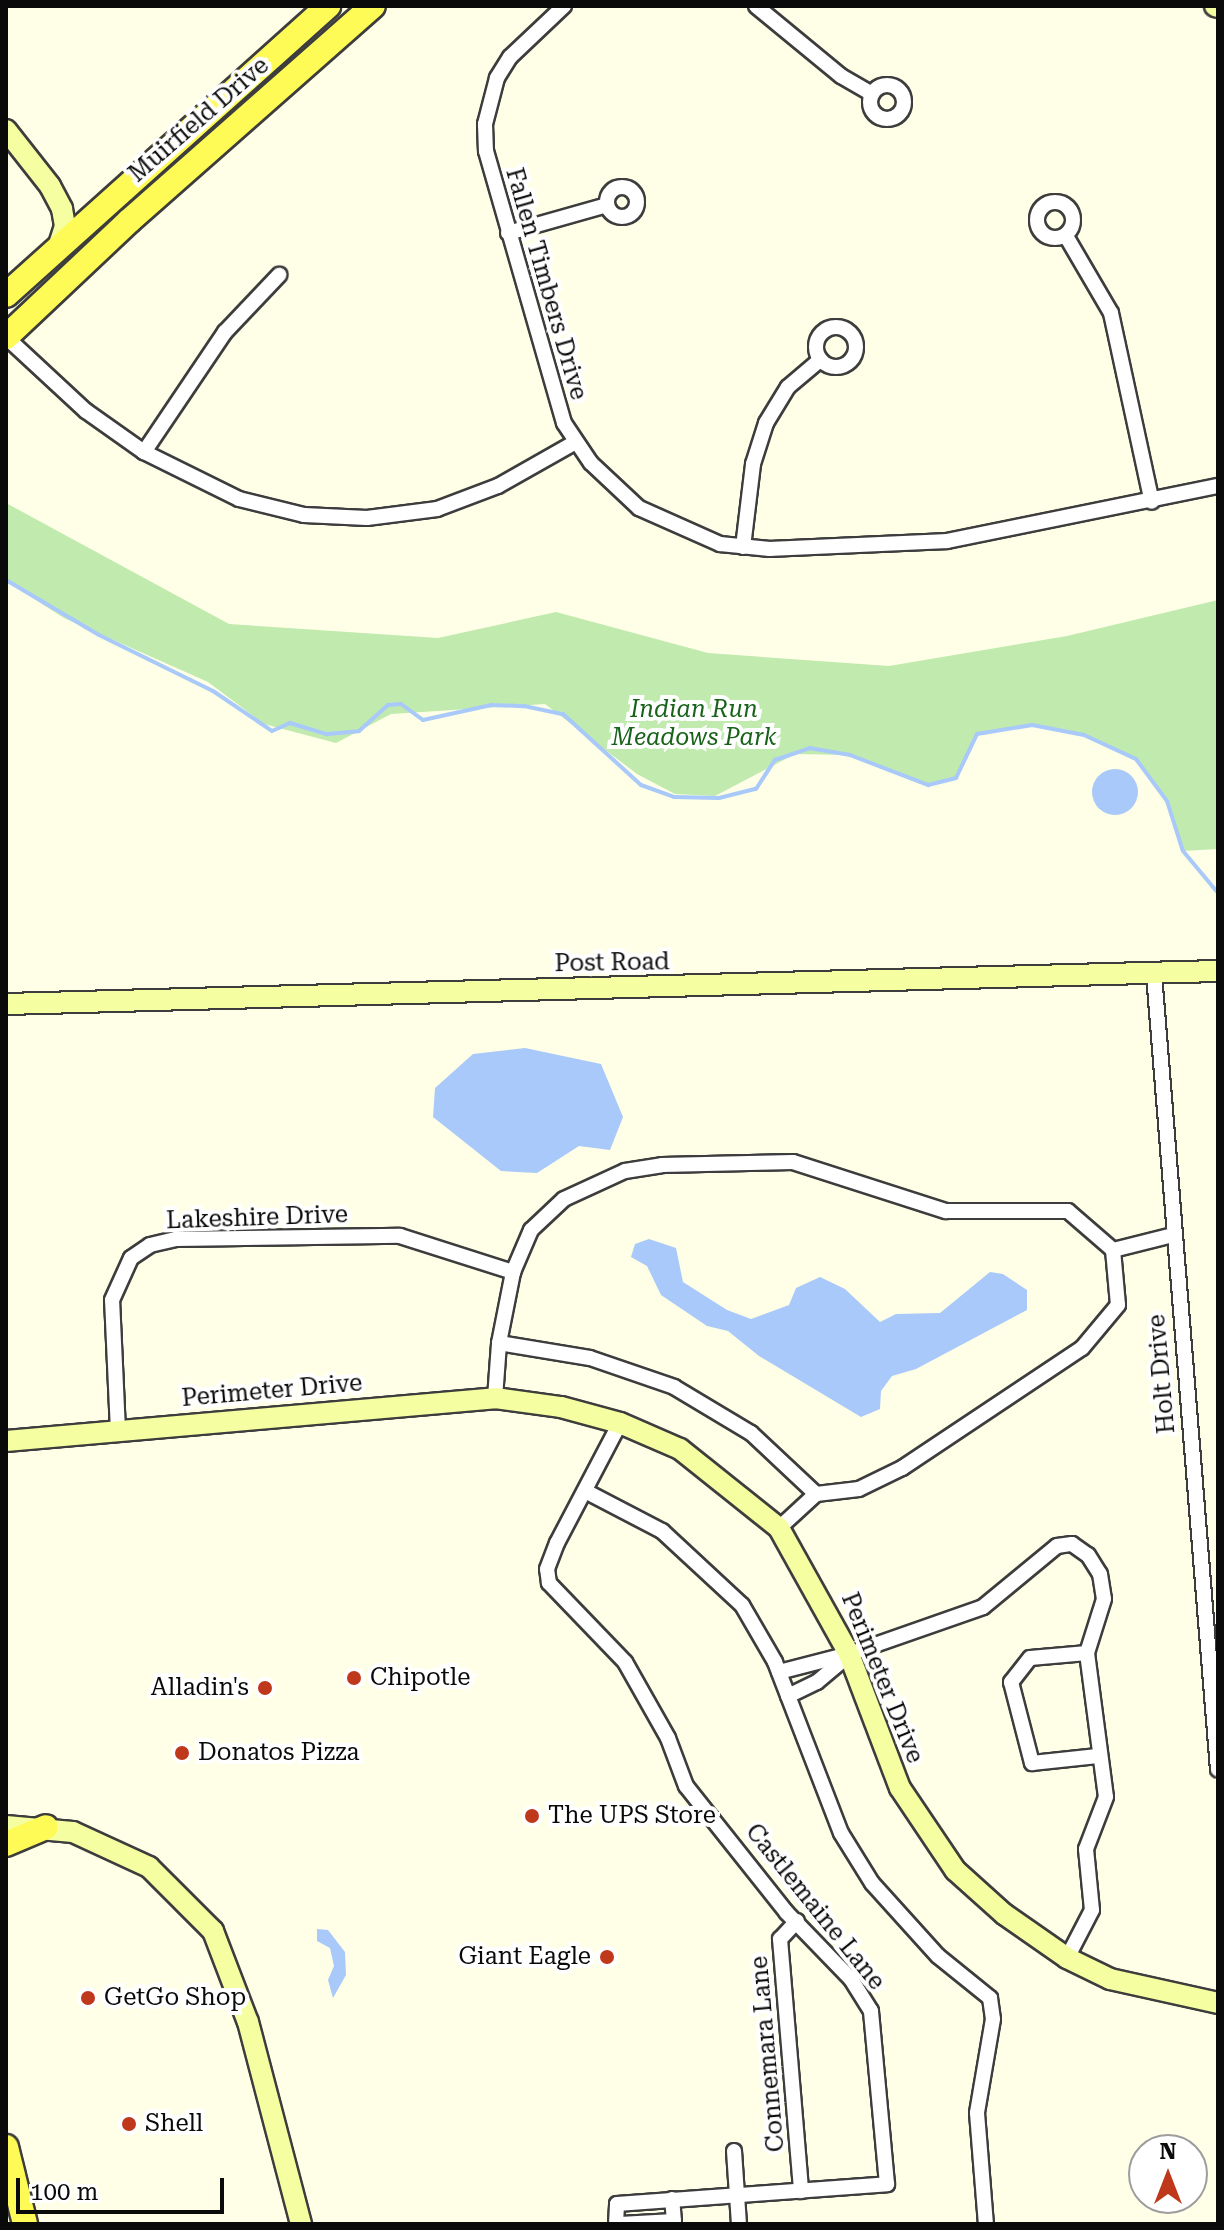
<!DOCTYPE html>
<style>
body{margin:0}
#map{position:relative;width:1224px;height:2230px;overflow:hidden;background:#feffe6;font-family:"Roboto Serif",serif}
div>[style]{position:absolute}
[style*='--x']{left:calc(var(--x)*1px);top:calc(var(--y)*1px);width:calc(var(--w)*1px);rotate:calc(var(--a)*1deg)}
.green>*{inset:0;background:#c1eaaf}
.water>*{inset:0;background:#a8c9f9}
.round{border-radius:50%}
.stream>*{height:4px;margin:-2px;padding:0 2px;transform-origin:2px;border-radius:2px;background:#a8c9f9}
.roads{filter:drop-shadow(2px 0 #3d3d3d) drop-shadow(-2px 0 #3d3d3d) drop-shadow(0 2px #3d3d3d) drop-shadow(0 -2px #3d3d3d)}
.street>*{height:14px;margin:-7px;padding:0 7px;transform-origin:7px;border-radius:7px;background:#fff}
.street>.ring{margin:-7px;padding:0;box-sizing:content-box;background:none;border:14px solid #fff;border-radius:50%}
.secondary>*{height:20px;margin:-10px;padding:0 10px;transform-origin:10px;border-radius:10px;background:#f5ffa1}
.primary>*{height:24px;margin:-12px;padding:0 12px;transform-origin:12px;border-radius:12px;background:#fffb56}
.dots>*{width:22px;height:22px;translate:-50% -50%;box-sizing:border-box;border:4px solid #fff;border-radius:50%}
span{translate:-50% -50%;white-space:nowrap;text-align:center;line-height:1.15;-webkit-text-stroke:8px #fff;paint-order:stroke}
.street-label{font-size:24px;color:#0a0a0a}
.park-label{font-size:24px;color:#186319;font-style:italic}
.poi-label{font-size:24px;color:#0a0a0a}
.left{translate:0 -50%;text-align:left}
.right{translate:-100% -50%;text-align:right}
.frame{position:absolute;inset:0;border:8px solid #0a0a0a;pointer-events:none}
.north{position:absolute;left:1128px;top:2134px;width:80px;height:80px;box-sizing:border-box;background:#fff;border:2px solid #9d9d9d;border-radius:50%;rotate:0deg;font-size:22px;font-weight:700;line-height:32px;text-align:center;color:#0a0a0a}
.north::after{content:'';display:block;margin:auto;width:28px;height:36px;background:#bf381c;clip-path:polygon(50% 0,100% 100%,50% 72%,0 100%)}
.scale{position:absolute;left:16px;top:2178px;width:208px;height:36px;box-sizing:border-box;border:4px solid #0a0a0a;border-top:0;padding-left:10px;font-size:24px;line-height:28px;white-space:nowrap;color:#0a0a0a;-webkit-text-stroke:6px #fff;paint-order:stroke}
</style>
<div id="map">
<div class="green">
<i style="clip-path:polygon(6px 503px,229px 624px,438px 638px,556px 612px,708px 653px,889px 666px,1067px 636px,1218px 600px,1218px 849px,1183px 851px,1167px 801px,1136px 759px,1084px 735px,1032px 725px,977px 734px,956px 778px,928px 785px,850px 755px,795px 754px,715px 796px,675px 794px,637px 774px,545px 704px,391px 714px,336px 743px,264px 724px,208px 682px,64px 618px,6px 581px)"></i>
</div>
<div class="water">
<i class="round" style="left:1092px;top:769px;width:46px;height:46px"></i>
<i style="clip-path:polygon(525px 1048px,601px 1064px,623px 1117px,610px 1150px,579px 1146px,537px 1173px,501px 1171px,433px 1117px,435px 1088px,473px 1054px)"></i>
<i style="clip-path:polygon(649px 1239px,676px 1248px,683px 1282px,727px 1310px,751px 1319px,789px 1305px,796px 1288px,820px 1277px,845px 1289px,880px 1322px,896px 1314px,940px 1313px,990px 1272px,1003px 1274px,1027px 1290px,1027px 1310px,916px 1369px,892px 1376px,881px 1391px,880px 1409px,861px 1417px,759px 1356px,728px 1331px,707px 1326px,661px 1295px,647px 1266px,631px 1257px,635px 1244px)"></i>
<i style="clip-path:polygon(317px 1929px,328px 1930px,345px 1952px,346px 1975px,333px 1998px,328px 1980px,334px 1966px,330px 1948px,317px 1941px)"></i>
</div>
<div class="stream">
<i style="--x:6;--y:580;--w:108;--a:30.6"></i>
<i style="--x:99;--y:635;--w:127;--a:26.2"></i>
<i style="--x:213;--y:691;--w:71;--a:34.1"></i>
<i style="--x:272;--y:731;--w:20;--a:-24"></i>
<i style="--x:290;--y:723;--w:39;--a:17"></i>
<i style="--x:327;--y:734;--w:32;--a:-5"></i>
<i style="--x:359;--y:731;--w:39;--a:-42"></i>
<i style="--x:388;--y:705;--w:13;--a:-4"></i>
<i style="--x:401;--y:704;--w:27;--a:36"></i>
<i style="--x:423;--y:720;--w:70;--a:-12.4"></i>
<i style="--x:491;--y:705;--w:33;--a:2"></i>
<i style="--x:524;--y:706;--w:40;--a:12"></i>
<i style="--x:563;--y:714;--w:105;--a:42.3"></i>
<i style="--x:641;--y:785;--w:35;--a:20"></i>
<i style="--x:674;--y:797;--w:45;--a:1.3"></i>
<i style="--x:719;--y:798;--w:38;--a:-14"></i>
<i style="--x:756;--y:789;--w:35;--a:-57"></i>
<i style="--x:775;--y:760;--w:36;--a:-19"></i>
<i style="--x:809;--y:748;--w:42;--a:9.7"></i>
<i style="--x:850;--y:755;--w:84;--a:21"></i>
<i style="--x:928;--y:785;--w:29;--a:-14"></i>
<i style="--x:956;--y:778;--w:49;--a:-64.5"></i>
<i style="--x:977;--y:734;--w:56;--a:-9.3"></i>
<i style="--x:1032;--y:725;--w:53;--a:10.9"></i>
<i style="--x:1084;--y:735;--w:57;--a:24.8"></i>
<i style="--x:1136;--y:759;--w:52;--a:53.6"></i>
<i style="--x:1167;--y:801;--w:52;--a:72.3"></i>
<i style="--x:1183;--y:851;--w:55;--a:50.2"></i>
</div>
<div class="roads">
<div class="street">
<i style="--x:564;--y:6;--w:74;--a:136.6"></i>
<i style="--x:510;--y:57;--w:25;--a:122"></i>
<i style="--x:497;--y:78;--w:48;--a:104.6"></i>
<i style="--x:485;--y:124;--w:27;--a:88"></i>
<i style="--x:486;--y:151;--w:283;--a:74"></i>
<i style="--x:564;--y:423;--w:48;--a:56"></i>
<i style="--x:591;--y:463;--w:66;--a:43.2"></i>
<i style="--x:639;--y:508;--w:89;--a:24"></i>
<i style="--x:720;--y:544;--w:50;--a:5.7"></i>
<i style="--x:770;--y:549;--w:177;--a:-2.6"></i>
<i style="--x:947;--y:541;--w:277;--a:-11.5"></i>
<i style="--x:756;--y:6;--w:110;--a:39.5"></i>
<i style="--x:841;--y:76;--w:36;--a:30"></i>
<i class="ring" style="left:870px;top:85px;width:20px;height:20px"></i>
<i class="ring" style="left:607px;top:187px;width:16px;height:16px"></i>
<i class="ring" style="left:1037px;top:202px;width:22px;height:22px"></i>
<i style="--x:508;--y:233;--w:103;--a:-15.8"></i>
<i style="--x:1066;--y:236;--w:89;--a:59.7"></i>
<i style="--x:1111;--y:313;--w:193;--a:77.8"></i>
<i class="ring" style="left:816px;top:327px;width:26px;height:26px"></i>
<i style="--x:6;--y:337;--w:109;--a:42.8"></i>
<i style="--x:86;--y:411;--w:71;--a:35.3"></i>
<i style="--x:144;--y:452;--w:106;--a:26.3"></i>
<i style="--x:239;--y:499;--w:67;--a:13.8"></i>
<i style="--x:304;--y:515;--w:63;--a:2.7"></i>
<i style="--x:367;--y:518;--w:71;--a:-7.3"></i>
<i style="--x:437;--y:509;--w:65;--a:-20.7"></i>
<i style="--x:498;--y:486;--w:87;--a:-29.5"></i>
<i style="--x:144;--y:452;--w:145;--a:-56"></i>
<i style="--x:225;--y:332;--w:79;--a:-46.5"></i>
<i style="--x:743;--y:547;--w:84;--a:-83.1"></i>
<i style="--x:753;--y:464;--w:43;--a:-72.4"></i>
<i style="--x:766;--y:423;--w:42;--a:-58.6"></i>
<i style="--x:788;--y:387;--w:42;--a:-40.2"></i>
<i style="--x:1154;--y:974;--w:798;--a:85.4"></i>
<i style="--x:1113;--y:1250;--w:62;--a:-14"></i>
<i style="--x:499;--y:1343;--w:92;--a:9.4"></i>
<i style="--x:590;--y:1358;--w:89;--a:19"></i>
<i style="--x:674;--y:1387;--w:90;--a:30.9"></i>
<i style="--x:751;--y:1433;--w:89;--a:43.2"></i>
<i style="--x:495;--y:1398;--w:55;--a:-85.8"></i>
<i style="--x:499;--y:1343;--w:72;--a:-78.8"></i>
<i style="--x:513;--y:1272;--w:46;--a:-66.8"></i>
<i style="--x:531;--y:1230;--w:45;--a:-43.2"></i>
<i style="--x:564;--y:1199;--w:67;--a:-24.7"></i>
<i style="--x:625;--y:1171;--w:37;--a:-9"></i>
<i style="--x:662;--y:1165;--w:131;--a:-1.3"></i>
<i style="--x:793;--y:1162;--w:161;--a:17.8"></i>
<i style="--x:946;--y:1211;--w:122;--a:0"></i>
<i style="--x:1068;--y:1211;--w:60;--a:40.9"></i>
<i style="--x:1113;--y:1250;--w:55;--a:84.8"></i>
<i style="--x:1118;--y:1305;--w:56;--a:129.9"></i>
<i style="--x:1082;--y:1348;--w:216;--a:146.3"></i>
<i style="--x:902;--y:1468;--w:48;--a:154"></i>
<i style="--x:859;--y:1489;--w:43;--a:173.4"></i>
<i style="--x:816;--y:1494;--w:50;--a:137.4"></i>
<i style="--x:118;--y:1431;--w:131;--a:-92.6"></i>
<i style="--x:112;--y:1300;--w:46;--a:-65.7"></i>
<i style="--x:131;--y:1258;--w:23;--a:-34"></i>
<i style="--x:150;--y:1245;--w:27;--a:-13"></i>
<i style="--x:176;--y:1239;--w:224;--a:-0.8"></i>
<i style="--x:400;--y:1236;--w:119;--a:17.7"></i>
<i style="--x:587;--y:1492;--w:85;--a:27.5"></i>
<i style="--x:662;--y:1531;--w:109;--a:42.8"></i>
<i style="--x:742;--y:1605;--w:66;--a:59.9"></i>
<i style="--x:775;--y:1662;--w:183;--a:68.9"></i>
<i style="--x:841;--y:1833;--w:59;--a:58.2"></i>
<i style="--x:872;--y:1883;--w:98;--a:47.9"></i>
<i style="--x:938;--y:1956;--w:67;--a:38.9"></i>
<i style="--x:990;--y:1998;--w:21;--a:82"></i>
<i style="--x:993;--y:2019;--w:95;--a:99.7"></i>
<i style="--x:977;--y:2113;--w:111;--a:85.4"></i>
<i style="--x:1087;--y:1653;--w:57;--a:175"></i>
<i style="--x:1030;--y:1658;--w:31;--a:128"></i>
<i style="--x:1011;--y:1682;--w:84;--a:75.5"></i>
<i style="--x:1032;--y:1763;--w:66;--a:-6.1"></i>
<i style="--x:779;--y:1672;--w:72;--a:-14.4"></i>
<i style="--x:849;--y:1654;--w:142;--a:-19.3"></i>
<i style="--x:983;--y:1607;--w:96;--a:-39.5"></i>
<i style="--x:1057;--y:1546;--w:15;--a:-8"></i>
<i style="--x:1072;--y:1544;--w:19;--a:35"></i>
<i style="--x:1088;--y:1555;--w:22;--a:58"></i>
<i style="--x:1100;--y:1574;--w:25;--a:81"></i>
<i style="--x:1104;--y:1599;--w:57;--a:107.5"></i>
<i style="--x:1087;--y:1653;--w:145;--a:82.5"></i>
<i style="--x:1106;--y:1797;--w:56;--a:111"></i>
<i style="--x:1086;--y:1849;--w:61;--a:84.4"></i>
<i style="--x:1092;--y:1910;--w:54;--a:117.5"></i>
<i style="--x:788;--y:1696;--w:32;--a:-26"></i>
<i style="--x:817;--y:1682;--w:42;--a:-40.2"></i>
<i style="--x:797;--y:1921;--w:25;--a:133"></i>
<i style="--x:780;--y:1939;--w:253;--a:85.2"></i>
<i style="--x:734;--y:2151;--w:73;--a:86.1"></i>
<i style="--x:616;--y:2224;--w:20;--a:-87"></i>
<i style="--x:617;--y:2204;--w:271;--a:-4.2"></i>
<i style="--x:887;--y:2184;--w:174;--a:-95.3"></i>
<i style="--x:871;--y:2011;--w:39;--a:-122"></i>
<i style="--x:850;--y:1978;--w:91;--a:-134.1"></i>
<i style="--x:787;--y:1913;--w:162;--a:-128.5"></i>
<i style="--x:686;--y:1786;--w:51;--a:-110.6"></i>
<i style="--x:668;--y:1738;--w:87;--a:-119.5"></i>
<i style="--x:625;--y:1662;--w:110;--a:-133.9"></i>
<i style="--x:549;--y:1583;--w:14;--a:-98"></i>
<i style="--x:547;--y:1569;--w:28;--a:-69"></i>
<i style="--x:557;--y:1543;--w:136;--a:-62.3"></i>
<i style="--x:620;--y:2224;--w:54;--a:-3.2"></i>
<i style="--x:674;--y:2221;--w:22;--a:-95"></i>
</div>
<div class="secondary">
<i style="--x:1215;--y:6;--w:3;--a:18"></i>
<i style="--x:6;--y:130;--w:71;--a:51.8"></i>
<i style="--x:50;--y:186;--w:26;--a:62"></i>
<i style="--x:62;--y:209;--w:17;--a:80"></i>
<i style="--x:65;--y:226;--w:20;--a:108"></i>
<i style="--x:6;--y:1004;--w:1212;--a:-1.56"></i>
<i style="--x:6;--y:1441;--w:491;--a:-5"></i>
<i style="--x:495;--y:1398;--w:67;--a:7.8"></i>
<i style="--x:561;--y:1407;--w:61;--a:15.2"></i>
<i style="--x:620;--y:1423;--w:65;--a:23.4"></i>
<i style="--x:680;--y:1449;--w:127;--a:38.6"></i>
<i style="--x:779;--y:1528;--w:144;--a:60.9"></i>
<i style="--x:849;--y:1654;--w:143;--a:69.2"></i>
<i style="--x:900;--y:1788;--w:99;--a:56.1"></i>
<i style="--x:955;--y:1870;--w:66;--a:41.9"></i>
<i style="--x:1004;--y:1914;--w:77;--a:34.9"></i>
<i style="--x:1067;--y:1958;--w:48;--a:26"></i>
<i style="--x:1110;--y:1979;--w:111;--a:12.5"></i>
<i style="--x:6;--y:1826;--w:67;--a:5.1"></i>
<i style="--x:73;--y:1832;--w:84;--a:24.7"></i>
<i style="--x:149;--y:1867;--w:91;--a:45"></i>
<i style="--x:213;--y:1931;--w:97;--a:69"></i>
<i style="--x:248;--y:2022;--w:209;--a:75.3"></i>
</div>
<div class="primary">
<i style="--x:6;--y:295;--w:433;--a:-41.9"></i>
<i style="--x:6;--y:337;--w:169;--a:-43.3"></i>
<i style="--x:129;--y:221;--w:325;--a:-41.4"></i>
<i style="--x:6;--y:1844;--w:43;--a:-23"></i>
<i style="--x:6;--y:2147;--w:79;--a:76.1"></i>
</div>
</div>
<div class="dots">
<i style="left:354px;top:1678px;background:#bf381c"></i>
<i style="left:265px;top:1688px;background:#bf381c"></i>
<i style="left:182px;top:1753px;background:#bf381c"></i>
<i style="left:532px;top:1816px;background:#bf381c"></i>
<i style="left:607px;top:1957px;background:#bf381c"></i>
<i style="left:88px;top:1998px;background:#bf381c"></i>
<i style="left:129px;top:2124px;background:#bf381c"></i>
</div>
<div class="street-label">
<span style="left:199px;top:120px;rotate:-41deg">Muirfield Drive</span>
<span style="left:546px;top:284px;rotate:74deg">Fallen Timbers Drive</span>
<span style="left:612px;top:963px;rotate:-1deg">Post Road</span>
<span style="left:257px;top:1218px;rotate:-2deg">Lakeshire Drive</span>
<span style="left:1162px;top:1374px;rotate:-95deg">Holt Drive</span>
<span style="left:272px;top:1391px;rotate:-5deg">Perimeter Drive</span>
<span style="left:882px;top:1678px;rotate:68deg">Perimeter Drive</span>
<span style="left:815px;top:1907px;rotate:51deg">Castlemaine Lane</span>
<span style="left:768px;top:2054px;rotate:-95deg">Connemara Lane</span>
</div>
<div class="park-label">
<span style="left:694px;top:724px">Indian Run<br>Meadows Park</span>
</div>
<div class="poi-label">
<span class="left" style="left:370px;top:1678px">Chipotle</span>
<span class="right" style="left:249px;top:1688px">Alladin's</span>
<span class="left" style="left:198px;top:1753px">Donatos Pizza</span>
<span class="left" style="left:548px;top:1816px">The UPS Store</span>
<span class="right" style="left:591px;top:1957px">Giant Eagle</span>
<span class="left" style="left:104px;top:1998px">GetGo Shop</span>
<span class="left" style="left:145px;top:2124px">Shell</span>
</div>
<div class="frame"></div>
<div class="north">N</div>
<div class="scale">100 m</div>
</div>
